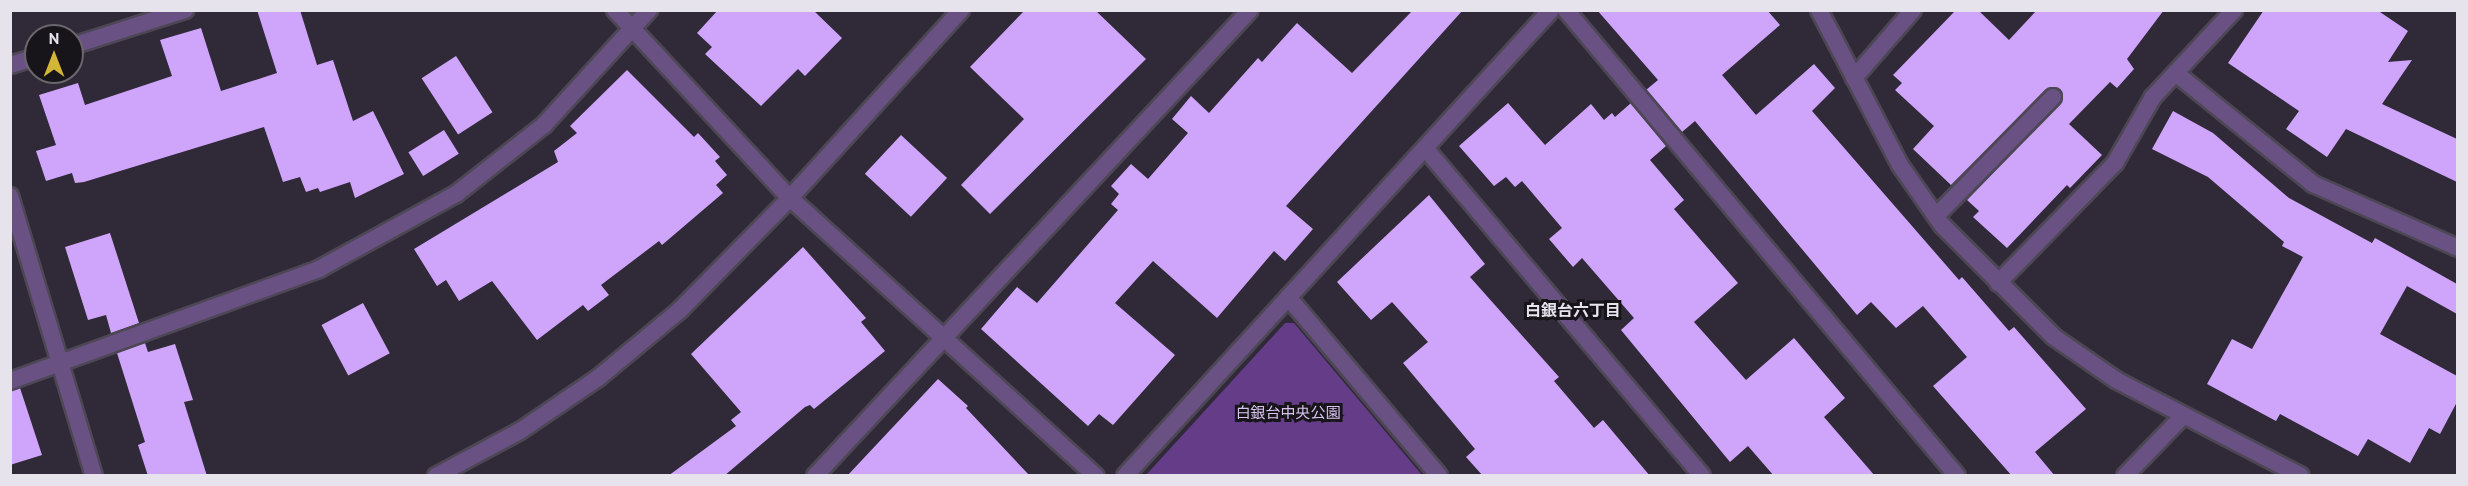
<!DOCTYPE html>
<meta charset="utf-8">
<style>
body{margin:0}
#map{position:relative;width:2468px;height:486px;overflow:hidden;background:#302938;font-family:"PT Sans","Noto Sans JP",sans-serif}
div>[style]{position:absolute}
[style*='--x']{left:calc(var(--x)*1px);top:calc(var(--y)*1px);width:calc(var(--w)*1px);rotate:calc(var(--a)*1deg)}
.green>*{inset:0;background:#643c88}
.building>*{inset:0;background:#cfa5fc;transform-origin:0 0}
.roads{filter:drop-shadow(2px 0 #4d4755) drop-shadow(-2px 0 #4d4755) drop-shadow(0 2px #4d4755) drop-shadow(0 -2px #4d4755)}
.minor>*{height:16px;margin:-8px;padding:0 8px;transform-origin:8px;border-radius:8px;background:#6a5184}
.tertiary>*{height:16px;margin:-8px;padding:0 8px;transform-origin:8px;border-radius:8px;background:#6a5184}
span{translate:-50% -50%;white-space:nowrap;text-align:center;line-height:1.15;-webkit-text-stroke:6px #17141a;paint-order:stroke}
.park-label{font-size:15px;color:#d8c4ef}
.neighbourhood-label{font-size:16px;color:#e7e3ed;font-weight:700}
.frame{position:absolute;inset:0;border:12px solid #e7e3ed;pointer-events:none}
.north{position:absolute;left:24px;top:24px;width:60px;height:60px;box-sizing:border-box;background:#17141a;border:2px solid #6a676e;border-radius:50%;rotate:0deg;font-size:16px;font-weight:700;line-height:24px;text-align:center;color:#e7e3ed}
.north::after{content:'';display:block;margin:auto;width:21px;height:27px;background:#d3b635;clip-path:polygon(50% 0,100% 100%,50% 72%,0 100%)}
</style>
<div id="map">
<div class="green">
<i style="clip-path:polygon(1285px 323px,1294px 323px,1422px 475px,1146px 475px)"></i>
</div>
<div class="building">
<i style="clip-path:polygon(257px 10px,300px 10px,317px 65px,333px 60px,353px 121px,373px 111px,404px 174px,355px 198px,350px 182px,320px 192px,318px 188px,306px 192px,300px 177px,283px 182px,264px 127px,84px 182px,75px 183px,72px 173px,46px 181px,36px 151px,56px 145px,39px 95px,78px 83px,85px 105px,172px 76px,160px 40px,201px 28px,221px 91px,277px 73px)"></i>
<i style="clip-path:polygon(718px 10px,813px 10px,842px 38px,805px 76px,798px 69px,761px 106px,705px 54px,712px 47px,697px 33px)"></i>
<i style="clip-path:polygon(1025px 10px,1095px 10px,1146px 59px,990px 214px,961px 185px,1024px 119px,970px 67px)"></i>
<i style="clip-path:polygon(1413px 10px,1463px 10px,1286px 206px,1313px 229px,1285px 261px,1274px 251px,1217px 318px,1153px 261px,1115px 303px,1175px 355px,1113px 425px,1099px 414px,1088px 426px,981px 329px,1017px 287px,1037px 303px,1118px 210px,1111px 204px,1119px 194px,1111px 186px,1131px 164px,1148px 179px,1188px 133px,1172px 119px,1191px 96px,1209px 113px,1258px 58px,1262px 62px,1297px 23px,1352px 73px)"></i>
<i style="clip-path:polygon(1597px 10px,1767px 10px,1780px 25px,1722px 75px,1756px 115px,1814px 64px,1835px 88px,1812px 111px,1959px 280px,1962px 277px,2009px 331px,2014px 327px,2086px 409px,2035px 452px,2055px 476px,2012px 476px,1933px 386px,1967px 357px,1923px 306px,1896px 328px,1871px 302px,1857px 315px,1695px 121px,1682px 132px,1646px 90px,1658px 80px)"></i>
<i style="clip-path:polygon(1956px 10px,1978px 10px,2009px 40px,2037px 10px,2164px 10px,2127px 59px,2134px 69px,2117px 88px,2110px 82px,2069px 124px,2102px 155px,2070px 188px,2067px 185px,2007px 248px,1973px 217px,1979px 211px,1967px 200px,2060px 104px,2063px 95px,2056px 87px,2046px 90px,1951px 185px,1913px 149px,1934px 126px,1895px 90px,1902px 83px,1893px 75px)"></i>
<i style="clip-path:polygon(2264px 10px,2377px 10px,2408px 31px,2388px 62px,2412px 60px,2382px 104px,2457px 139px,2457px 182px,2346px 129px,2327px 157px,2286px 129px,2299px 111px,2228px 63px)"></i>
<i style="left:456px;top:56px;width:67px;height:41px;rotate:57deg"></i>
<i style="clip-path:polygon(627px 70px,694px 137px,698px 133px,720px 157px,715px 161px,727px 175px,716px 185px,723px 193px,662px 245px,659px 241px,601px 285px,609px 295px,588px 311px,583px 305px,537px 340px,492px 281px,459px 301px,446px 280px,437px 286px,414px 249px,558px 162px,554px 151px,577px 133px,570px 126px)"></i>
<i style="clip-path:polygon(1508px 103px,1545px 145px,1591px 104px,1604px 120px,1612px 113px,1615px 117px,1631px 103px,1666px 146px,1650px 160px,1684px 200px,1674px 209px,1738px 283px,1694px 322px,1746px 380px,1794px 338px,1845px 398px,1824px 417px,1875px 476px,1774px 476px,1748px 446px,1730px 462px,1621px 330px,1634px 318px,1582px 258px,1573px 267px,1549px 239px,1562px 228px,1522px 181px,1515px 187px,1506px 177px,1494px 186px,1459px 146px)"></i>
<i style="clip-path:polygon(2173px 111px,2213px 133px,2289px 198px,2372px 243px,2375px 238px,2457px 284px,2457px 314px,2407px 286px,2380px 334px,2457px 376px,2457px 402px,2440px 434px,2429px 428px,2410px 463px,2368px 439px,2358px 456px,2280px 414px,2276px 421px,2207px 384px,2232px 339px,2252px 349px,2303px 257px,2282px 246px,2284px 242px,2208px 177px,2152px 149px)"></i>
<i style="left:444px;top:130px;width:28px;height:42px;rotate:58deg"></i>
<i style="left:901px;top:135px;width:63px;height:53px;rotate:43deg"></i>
<i style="clip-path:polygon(1429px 195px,1485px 264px,1470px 277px,1559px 377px,1554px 381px,1594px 428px,1603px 420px,1650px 476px,1483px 476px,1466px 457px,1475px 449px,1403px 363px,1428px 342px,1392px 302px,1371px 320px,1337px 282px)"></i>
<i style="clip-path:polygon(110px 233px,139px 323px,111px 333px,106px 315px,88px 320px,65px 247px)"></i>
<i style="clip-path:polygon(803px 247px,866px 318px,861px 322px,885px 351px,814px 409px,810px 405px,805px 407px,724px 476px,668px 476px,736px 426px,731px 420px,741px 412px,691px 354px)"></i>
<i style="left:363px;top:303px;width:57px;height:47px;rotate:62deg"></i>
<i style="clip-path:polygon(145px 343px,148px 352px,175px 344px,193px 400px,184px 402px,207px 476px,148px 476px,138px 445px,145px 442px,117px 353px)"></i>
<i style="clip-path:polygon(938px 379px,968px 406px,966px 408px,1030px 476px,847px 476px)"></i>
<i style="clip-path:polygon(20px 388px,42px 455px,10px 465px,10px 391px)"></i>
</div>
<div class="roads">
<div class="minor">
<i style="--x:615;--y:10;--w:257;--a:47.1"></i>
<i style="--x:790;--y:198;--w:413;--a:42.3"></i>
<i style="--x:1566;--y:10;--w:608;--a:50"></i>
<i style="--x:72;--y:46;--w:119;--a:-17.7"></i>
<i style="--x:10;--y:65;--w:27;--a:-17"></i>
<i style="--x:2178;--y:75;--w:174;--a:38.9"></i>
<i style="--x:2313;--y:184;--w:158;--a:23.8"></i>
<i style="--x:1854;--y:78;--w:90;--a:-49.1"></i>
<i style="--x:1425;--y:148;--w:429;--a:49.8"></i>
<i style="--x:10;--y:196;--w:292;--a:73.3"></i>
<i style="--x:1936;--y:216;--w:167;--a:-45.5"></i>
<i style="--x:1998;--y:283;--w:168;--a:-45.7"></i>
<i style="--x:2115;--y:163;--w:76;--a:-60.1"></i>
<i style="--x:2153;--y:97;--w:119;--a:-47"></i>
<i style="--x:1288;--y:297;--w:234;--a:49.8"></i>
<i style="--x:10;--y:381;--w:329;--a:-19.9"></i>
<i style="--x:319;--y:269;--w:156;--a:-28.7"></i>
<i style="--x:456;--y:194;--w:112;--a:-38.1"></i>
<i style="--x:544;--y:125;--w:156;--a:-47.6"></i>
<i style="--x:815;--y:476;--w:637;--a:-46.97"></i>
<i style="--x:1125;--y:476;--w:631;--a:-47.57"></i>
<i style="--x:2125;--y:476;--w:83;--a:-46"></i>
</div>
<div class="tertiary">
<i style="--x:1819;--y:10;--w:175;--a:62.4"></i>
<i style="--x:1900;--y:165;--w:73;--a:55"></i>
<i style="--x:1942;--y:225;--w:158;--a:45"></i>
<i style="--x:2054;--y:337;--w:75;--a:34.7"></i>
<i style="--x:2116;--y:380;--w:208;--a:27.4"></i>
<i style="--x:436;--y:476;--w:95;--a:-28.2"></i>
<i style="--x:520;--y:431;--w:94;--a:-34.2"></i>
<i style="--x:598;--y:378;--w:107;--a:-39.7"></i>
<i style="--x:680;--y:310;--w:157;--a:-45.5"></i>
<i style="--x:790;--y:198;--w:254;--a:-47.7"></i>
</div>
</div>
<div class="park-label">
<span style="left:1288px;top:413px">白銀台中央公園</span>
</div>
<div class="neighbourhood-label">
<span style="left:1573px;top:310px">白銀台六丁目</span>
</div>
<div class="frame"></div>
<div class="north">N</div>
</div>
